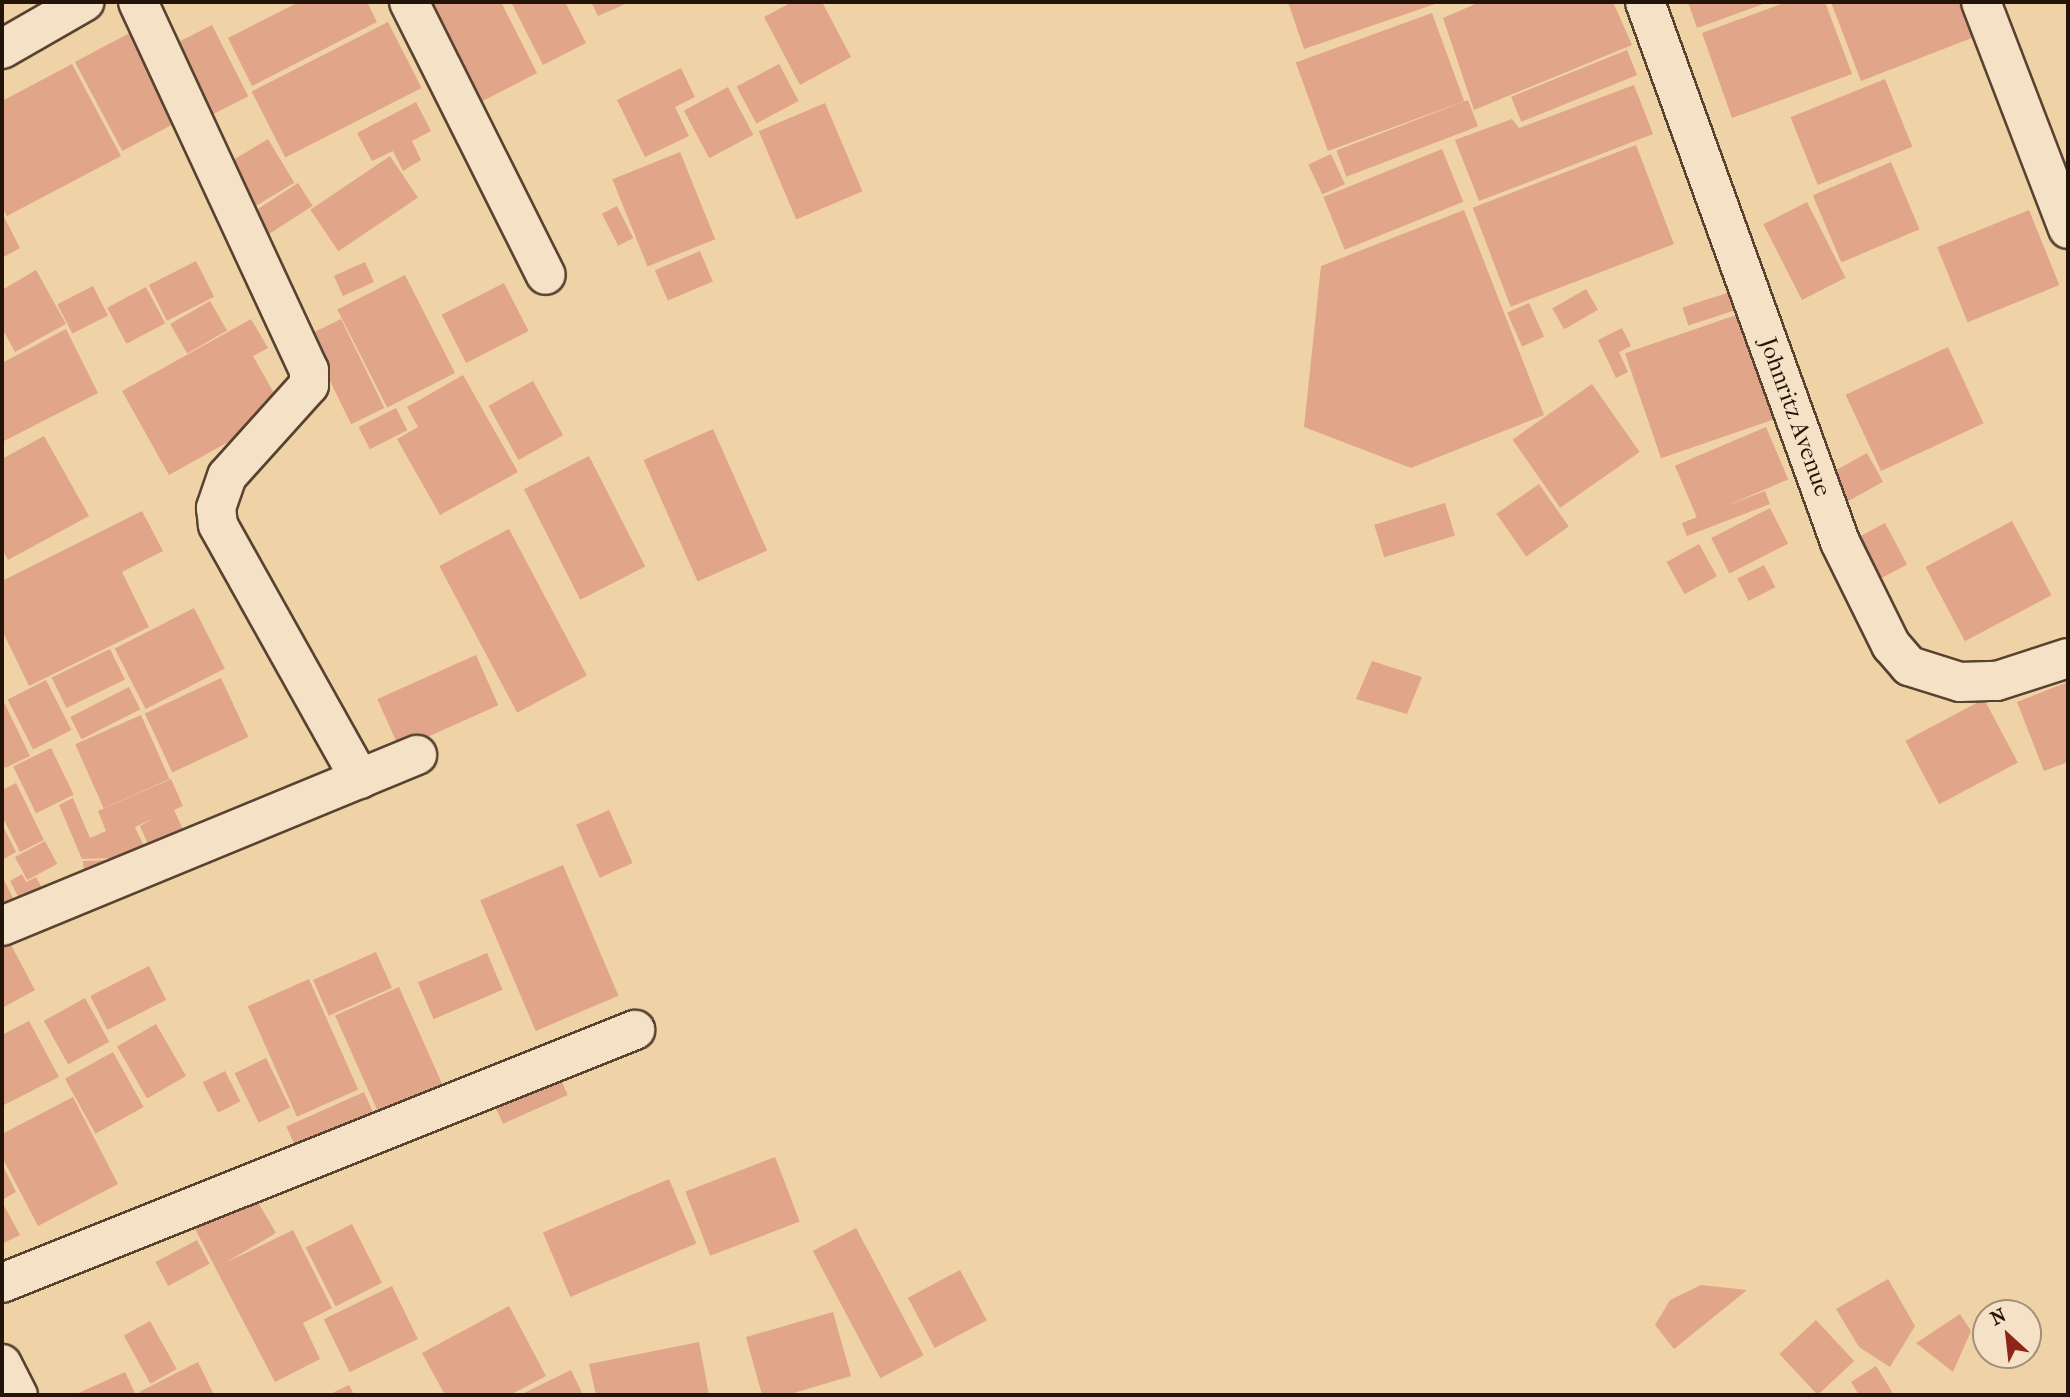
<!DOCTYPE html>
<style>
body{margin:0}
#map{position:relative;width:2070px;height:1397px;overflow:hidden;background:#efd3a7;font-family:"IM FELL French Canon",serif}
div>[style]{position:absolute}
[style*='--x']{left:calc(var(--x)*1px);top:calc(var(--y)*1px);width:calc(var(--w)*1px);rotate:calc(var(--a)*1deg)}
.building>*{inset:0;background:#e1a58a;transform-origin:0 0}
.roads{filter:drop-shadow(2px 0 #574330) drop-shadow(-2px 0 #574330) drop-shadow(0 2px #574330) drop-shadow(0 -2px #574330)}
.street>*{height:38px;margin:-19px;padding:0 19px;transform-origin:19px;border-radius:19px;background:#f5e2c6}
span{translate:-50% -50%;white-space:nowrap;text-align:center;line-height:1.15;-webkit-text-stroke:5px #f5e2c6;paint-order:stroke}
.street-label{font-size:24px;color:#241309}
.frame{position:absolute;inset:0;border:4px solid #241309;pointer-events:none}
.north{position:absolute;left:1972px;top:1299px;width:70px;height:70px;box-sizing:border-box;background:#f5e2c6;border:2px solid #a18f7a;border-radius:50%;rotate:333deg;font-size:19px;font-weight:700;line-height:28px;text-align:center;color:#241309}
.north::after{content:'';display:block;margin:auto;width:24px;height:32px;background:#8f2418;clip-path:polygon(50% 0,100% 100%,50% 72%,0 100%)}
</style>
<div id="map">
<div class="building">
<i style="clip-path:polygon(299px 2px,367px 2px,377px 22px,252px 86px,228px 38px)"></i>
<i style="clip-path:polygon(417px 2px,501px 2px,537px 73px,471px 107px)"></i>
<i style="clip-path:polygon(511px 2px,565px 2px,586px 43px,543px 65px)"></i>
<i style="clip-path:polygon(591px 2px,630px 2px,598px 16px)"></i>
<i style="clip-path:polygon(792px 2px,822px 2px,851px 57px,800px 85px,764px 17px)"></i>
<i style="clip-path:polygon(1288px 2px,1441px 2px,1304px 49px)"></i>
<i style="clip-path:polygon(1480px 2px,1613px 2px,1632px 45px,1474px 110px,1443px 18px)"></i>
<i style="clip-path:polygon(1688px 2px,1769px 2px,1697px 28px)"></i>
<i style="clip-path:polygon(1787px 2px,1825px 2px,1852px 74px,1732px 118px,1702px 33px)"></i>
<i style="clip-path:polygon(1831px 2px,1964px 2px,1977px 36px,1861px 81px)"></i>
<i style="left:1432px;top:13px;width:94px;height:145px;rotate:70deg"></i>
<i style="left:388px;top:22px;width:74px;height:153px;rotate:63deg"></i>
<i style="left:212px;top:25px;width:80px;height:43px;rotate:63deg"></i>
<i style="left:135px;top:30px;width:101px;height:68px;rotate:62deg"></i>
<i style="left:1627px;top:50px;width:27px;height:125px;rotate:68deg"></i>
<i style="clip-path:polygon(72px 64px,121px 156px,7px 216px,2px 207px,2px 101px)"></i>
<i style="left:779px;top:64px;width:42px;height:48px;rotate:62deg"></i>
<i style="clip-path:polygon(681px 68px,695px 97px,675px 107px,689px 136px,645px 157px,617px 100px)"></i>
<i style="left:1885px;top:79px;width:73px;height:102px;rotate:68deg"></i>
<i style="clip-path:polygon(1634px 85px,1653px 134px,1479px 201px,1455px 140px,1512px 119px,1519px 128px)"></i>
<i style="left:728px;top:87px;width:54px;height:50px;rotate:62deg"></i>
<i style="left:1468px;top:100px;width:28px;height:141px;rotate:69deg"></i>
<i style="clip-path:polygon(416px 102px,431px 131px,412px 141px,421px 160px,403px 171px,393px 151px,372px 161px,357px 133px)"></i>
<i style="left:825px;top:103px;width:96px;height:72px;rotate:67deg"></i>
<i style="left:268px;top:139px;width:51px;height:51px;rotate:59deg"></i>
<i style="left:1636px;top:145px;width:106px;height:175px;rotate:69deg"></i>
<i style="left:1442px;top:149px;width:57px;height:128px;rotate:68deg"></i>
<i style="left:680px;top:152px;width:94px;height:73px;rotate:68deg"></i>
<i style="left:1331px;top:154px;width:33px;height:25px;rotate:65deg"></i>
<i style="left:390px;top:156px;width:50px;height:96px;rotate:56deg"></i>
<i style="left:1891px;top:162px;width:73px;height:85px;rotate:67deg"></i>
<i style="left:298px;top:183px;width:27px;height:58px;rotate:57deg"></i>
<i style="left:1807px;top:202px;width:85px;height:49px;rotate:63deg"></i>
<i style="left:617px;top:206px;width:36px;height:17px;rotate:63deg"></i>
<i style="clip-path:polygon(1464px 210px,1544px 415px,1411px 468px,1304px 427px,1321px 266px)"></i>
<i style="left:2029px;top:210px;width:81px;height:99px;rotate:68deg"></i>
<i style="clip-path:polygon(2px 213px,20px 248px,2px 258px)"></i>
<i style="left:700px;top:251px;width:33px;height:49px;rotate:67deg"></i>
<i style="left:196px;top:261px;width:40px;height:53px;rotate:63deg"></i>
<i style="left:365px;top:262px;width:22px;height:34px;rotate:66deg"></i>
<i style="clip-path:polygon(36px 270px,66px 324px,15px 352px,2px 328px,2px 290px)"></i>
<i style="left:405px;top:275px;width:110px;height:76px;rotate:63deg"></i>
<i style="left:504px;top:283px;width:54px;height:70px;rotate:63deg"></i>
<i style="left:93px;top:286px;width:33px;height:40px;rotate:63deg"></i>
<i style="left:146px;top:287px;width:41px;height:44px;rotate:62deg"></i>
<i style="left:1586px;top:289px;width:24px;height:39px;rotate:60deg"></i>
<i style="left:1730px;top:292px;width:19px;height:50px;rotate:72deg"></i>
<i style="left:210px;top:301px;width:34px;height:46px;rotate:60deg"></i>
<i style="left:1529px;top:303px;width:37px;height:24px;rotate:66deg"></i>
<i style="left:1745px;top:312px;width:111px;height:127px;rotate:71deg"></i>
<i style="clip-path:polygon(251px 319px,268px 348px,253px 356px,284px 411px,169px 475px,122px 391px)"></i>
<i style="left:341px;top:319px;width:99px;height:37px;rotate:64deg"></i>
<i style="clip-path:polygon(1622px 328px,1631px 346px,1619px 352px,1628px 372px,1616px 378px,1598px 340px)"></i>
<i style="clip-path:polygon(66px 329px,98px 393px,2px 442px,2px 363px)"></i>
<i style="left:1948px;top:347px;width:84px;height:113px;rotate:65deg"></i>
<i style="clip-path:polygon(463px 375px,518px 472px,440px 515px,397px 439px,418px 427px,407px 407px)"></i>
<i style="left:533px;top:381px;width:62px;height:51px;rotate:61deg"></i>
<i style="left:1592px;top:384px;width:83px;height:97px;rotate:55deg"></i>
<i style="left:396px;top:408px;width:25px;height:42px;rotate:63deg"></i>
<i style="left:1766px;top:427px;width:57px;height:99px;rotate:67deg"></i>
<i style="left:713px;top:429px;width:133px;height:76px;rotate:66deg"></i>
<i style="clip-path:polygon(44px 436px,89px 516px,8px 560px,2px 549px,2px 459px)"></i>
<i style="left:1867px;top:453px;width:33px;height:45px;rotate:61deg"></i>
<i style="left:589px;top:456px;width:124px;height:73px;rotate:63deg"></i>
<i style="left:1539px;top:484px;width:52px;height:52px;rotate:55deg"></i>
<i style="left:1765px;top:491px;width:14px;height:89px;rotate:69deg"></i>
<i style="left:1445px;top:503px;width:34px;height:74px;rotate:73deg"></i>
<i style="left:1770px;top:508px;width:40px;height:66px;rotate:63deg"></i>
<i style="clip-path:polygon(142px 511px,163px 551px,122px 572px,149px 627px,29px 686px,2px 630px,2px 581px)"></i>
<i style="left:2012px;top:521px;width:84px;height:98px;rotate:62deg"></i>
<i style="left:1885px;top:523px;width:47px;height:34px;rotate:62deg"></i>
<i style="left:509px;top:529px;width:166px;height:79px;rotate:62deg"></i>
<i style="left:1699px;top:544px;width:37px;height:37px;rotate:61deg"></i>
<i style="left:1764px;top:565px;width:25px;height:30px;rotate:63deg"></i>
<i style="left:194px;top:608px;width:68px;height:89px;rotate:63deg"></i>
<i style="left:110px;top:649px;width:34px;height:65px;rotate:64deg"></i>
<i style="left:476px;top:655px;width:55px;height:108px;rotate:66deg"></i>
<i style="clip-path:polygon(1372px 661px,1422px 677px,1407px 714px,1356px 699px)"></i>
<i style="left:221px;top:678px;width:65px;height:84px;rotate:65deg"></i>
<i style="left:46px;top:680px;width:56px;height:43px;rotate:63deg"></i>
<i style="clip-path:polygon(2068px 682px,2068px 762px,2044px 771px,2017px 702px)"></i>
<i style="left:129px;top:687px;width:25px;height:66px;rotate:63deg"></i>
<i style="clip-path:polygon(2px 698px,30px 756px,5px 768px,2px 761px)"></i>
<i style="left:1984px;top:699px;width:72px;height:89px;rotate:62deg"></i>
<i style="left:141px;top:715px;width:70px;height:72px;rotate:66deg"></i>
<i style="left:51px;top:748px;width:52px;height:42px;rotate:64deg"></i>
<i style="clip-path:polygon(171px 779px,183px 806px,174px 810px,186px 836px,152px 853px,140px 826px,154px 818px,135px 827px,149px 857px,82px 859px,59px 805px,73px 798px,90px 838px,106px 831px,98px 811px)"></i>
<i style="clip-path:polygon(16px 783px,44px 840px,20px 852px,2px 816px,2px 790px)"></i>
<i style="left:609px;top:810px;width:58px;height:36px;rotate:66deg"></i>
<i style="clip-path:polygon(2px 824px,16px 852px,2px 860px)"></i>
<i style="left:45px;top:841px;width:26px;height:34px;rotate:62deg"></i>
<i style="clip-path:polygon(135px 859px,84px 872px,83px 861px)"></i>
<i style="left:563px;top:865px;width:142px;height:90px;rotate:67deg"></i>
<i style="clip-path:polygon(22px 874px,26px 882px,36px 877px,43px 890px,21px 902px,10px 881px)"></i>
<i style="clip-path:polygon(2px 876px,13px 898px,2px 904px)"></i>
<i style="clip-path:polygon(10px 943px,35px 990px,2px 1008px,2px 947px)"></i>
<i style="left:376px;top:952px;width:39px;height:69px;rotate:66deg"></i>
<i style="left:487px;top:953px;width:40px;height:75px;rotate:67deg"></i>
<i style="left:149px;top:966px;width:38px;height:66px;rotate:63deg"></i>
<i style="left:309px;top:979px;width:121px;height:67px;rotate:66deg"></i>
<i style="left:399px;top:987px;width:112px;height:70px;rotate:66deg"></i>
<i style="left:85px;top:998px;width:50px;height:47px;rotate:61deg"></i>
<i style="clip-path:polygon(29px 1021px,59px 1077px,2px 1106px,2px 1035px)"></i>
<i style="left:156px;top:1024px;width:60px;height:45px;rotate:60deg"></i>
<i style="left:113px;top:1052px;width:63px;height:55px;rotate:61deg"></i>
<i style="left:266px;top:1058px;width:55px;height:35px;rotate:64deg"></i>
<i style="left:225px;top:1071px;width:34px;height:25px;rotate:63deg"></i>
<i style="left:558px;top:1073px;width:24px;height:71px;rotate:66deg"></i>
<i style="left:364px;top:1092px;width:32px;height:85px;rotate:66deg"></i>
<i style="clip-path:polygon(73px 1097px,118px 1184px,38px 1226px,2px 1157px,2px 1134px)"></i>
<i style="left:775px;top:1157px;width:69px;height:96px;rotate:69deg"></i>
<i style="clip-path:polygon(2px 1164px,16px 1192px,2px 1200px)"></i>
<i style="left:669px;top:1179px;width:70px;height:137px;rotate:67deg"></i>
<i style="clip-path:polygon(252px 1192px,276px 1233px,225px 1263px,293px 1230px,332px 1308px,303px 1323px,320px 1359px,275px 1382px,193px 1225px)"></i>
<i style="clip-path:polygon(2px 1202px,20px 1235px,2px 1244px)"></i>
<i style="left:352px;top:1224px;width:66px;height:52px;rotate:63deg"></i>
<i style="left:856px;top:1228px;width:144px;height:49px;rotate:62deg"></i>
<i style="left:197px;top:1240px;width:27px;height:47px;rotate:62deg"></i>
<i style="left:960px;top:1270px;width:57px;height:59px;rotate:62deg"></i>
<i style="clip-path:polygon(1888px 1279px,1915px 1326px,1890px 1367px,1859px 1347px,1836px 1309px)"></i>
<i style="clip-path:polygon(1701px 1285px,1747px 1290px,1674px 1349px,1655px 1325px,1670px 1300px)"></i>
<i style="left:392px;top:1286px;width:59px;height:76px;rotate:64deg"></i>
<i style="clip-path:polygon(509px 1306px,546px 1376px,510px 1395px,445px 1395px,422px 1353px)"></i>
<i style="clip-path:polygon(833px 1312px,851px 1376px,787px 1395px,762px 1395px,746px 1337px)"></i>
<i style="clip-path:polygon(1960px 1314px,1971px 1331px,1953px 1372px,1916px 1343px)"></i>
<i style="left:1816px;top:1320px;width:56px;height:50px;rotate:47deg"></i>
<i style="left:150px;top:1321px;width:55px;height:30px;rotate:61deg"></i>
<i style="clip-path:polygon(699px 1342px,709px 1395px,596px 1395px,589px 1364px)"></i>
<i style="clip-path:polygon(198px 1362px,214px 1395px,141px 1395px,139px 1392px)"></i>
<i style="clip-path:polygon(1876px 1366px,1894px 1395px,1859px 1395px,1851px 1382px)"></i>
<i style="clip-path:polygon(571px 1370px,583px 1395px,520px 1395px)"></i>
<i style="clip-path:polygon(125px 1372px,136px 1395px,74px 1395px)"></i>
<i style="clip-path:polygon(349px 1385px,354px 1395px,328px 1395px)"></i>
</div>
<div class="roads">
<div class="street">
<i style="--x:138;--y:2;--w:406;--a:65.1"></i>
<i style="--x:309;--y:370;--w:15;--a:90"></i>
<i style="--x:309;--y:385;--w:122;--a:132"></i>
<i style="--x:227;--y:476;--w:34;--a:109"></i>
<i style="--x:216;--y:508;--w:17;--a:83"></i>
<i style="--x:218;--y:525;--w:291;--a:60.8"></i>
<i style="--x:409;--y:2;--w:305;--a:63.4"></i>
<i style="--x:1645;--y:2;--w:574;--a:70.14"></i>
<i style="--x:1840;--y:542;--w:115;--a:63.7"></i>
<i style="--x:1891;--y:645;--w:28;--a:49"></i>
<i style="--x:1909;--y:666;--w:53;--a:17.4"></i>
<i style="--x:1960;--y:682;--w:37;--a:-2"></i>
<i style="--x:1997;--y:681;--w:75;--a:-17.9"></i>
<i style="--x:1981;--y:2;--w:243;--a:69"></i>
<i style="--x:2;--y:49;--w:95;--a:-29.8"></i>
<i style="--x:2;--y:926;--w:449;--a:-22.4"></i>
<i style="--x:2;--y:1283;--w:682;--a:-21.79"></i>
<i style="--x:2;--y:1364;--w:35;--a:63"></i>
</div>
</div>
<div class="street-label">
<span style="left:1795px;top:417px;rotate:70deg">Johnritz Avenue</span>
</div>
<div class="frame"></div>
<div class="north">N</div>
</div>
